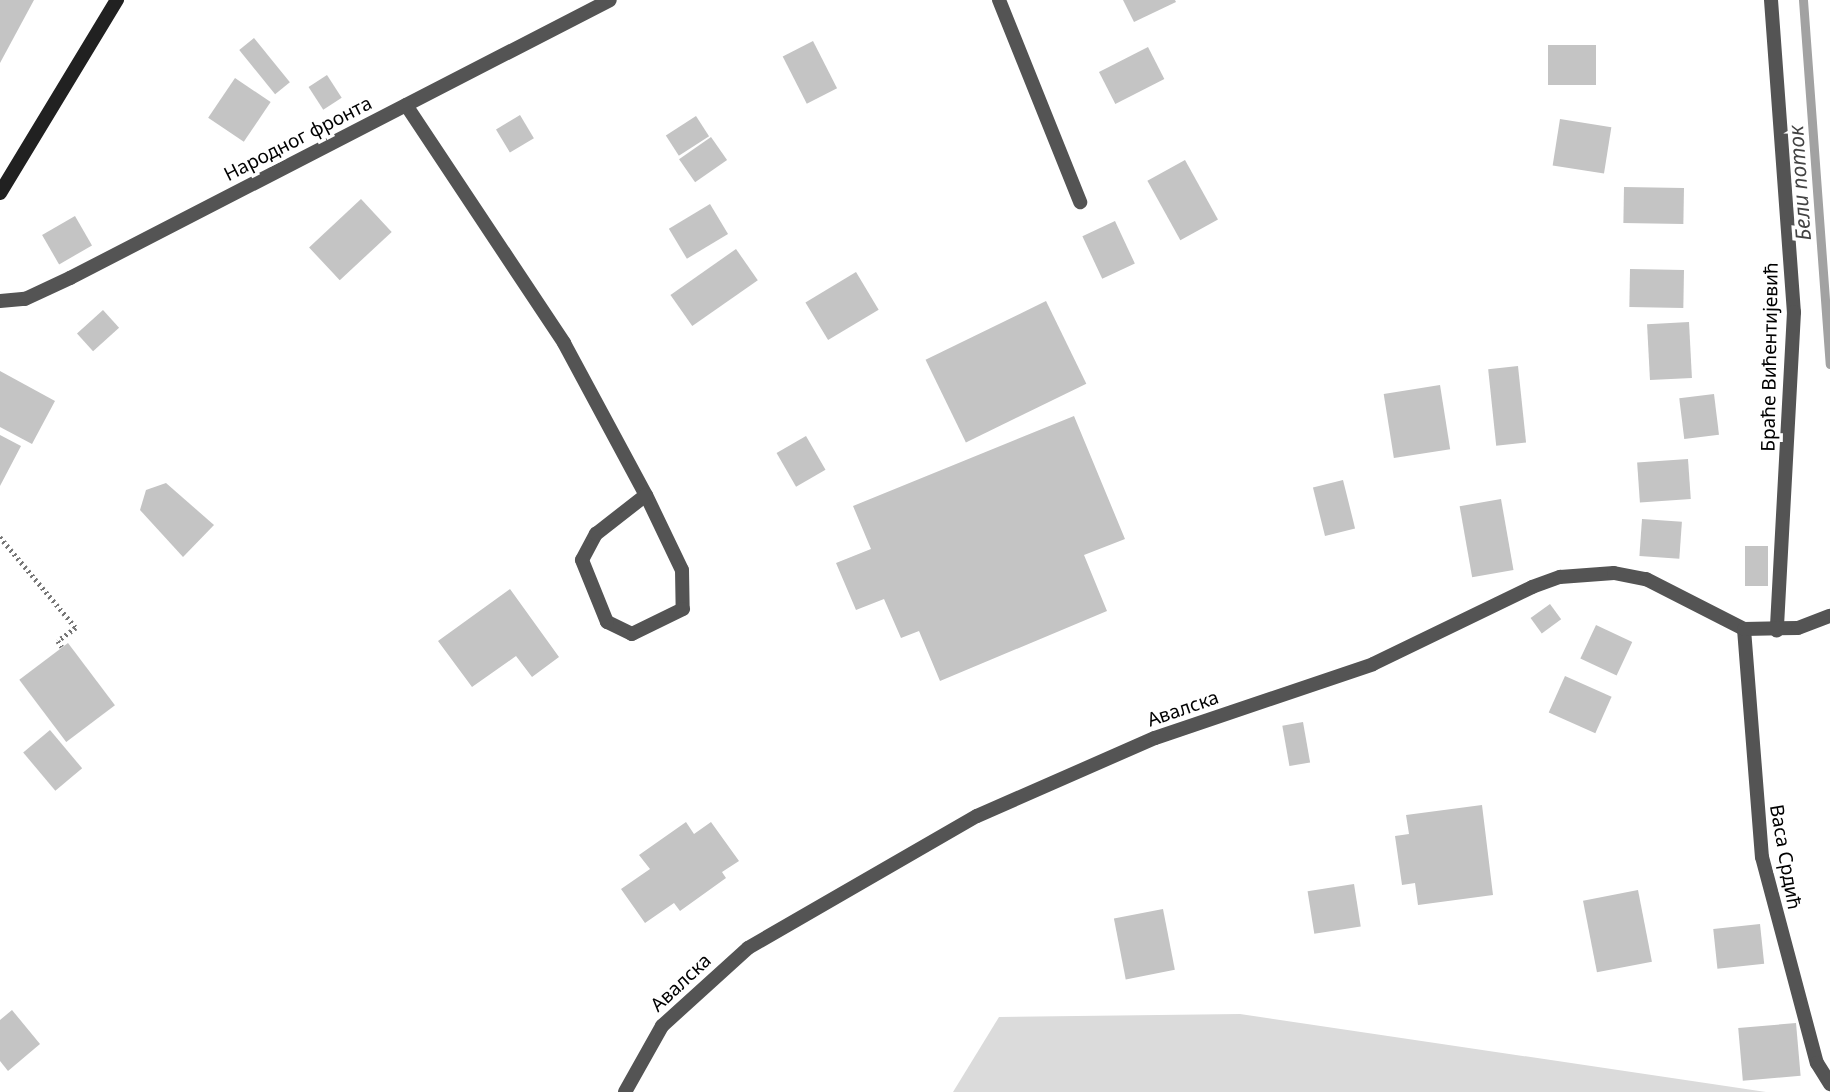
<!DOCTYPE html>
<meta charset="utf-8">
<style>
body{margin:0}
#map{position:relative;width:1830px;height:1092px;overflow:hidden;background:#fff;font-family:"Noto Sans",sans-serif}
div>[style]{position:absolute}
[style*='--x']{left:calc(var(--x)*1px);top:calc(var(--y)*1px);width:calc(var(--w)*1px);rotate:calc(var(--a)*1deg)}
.green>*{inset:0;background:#dbdbdb}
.stream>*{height:9px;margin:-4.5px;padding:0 4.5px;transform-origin:4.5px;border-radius:4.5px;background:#a2a2a2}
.building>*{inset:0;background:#c4c4c4;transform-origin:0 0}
.path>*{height:4.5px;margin-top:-2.25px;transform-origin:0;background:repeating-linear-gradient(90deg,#767676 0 2px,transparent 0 5.5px)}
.service>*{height:14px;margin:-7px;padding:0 7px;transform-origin:7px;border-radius:7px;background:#545454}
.minor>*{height:14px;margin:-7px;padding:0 7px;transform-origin:7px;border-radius:7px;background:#545454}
.secondary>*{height:14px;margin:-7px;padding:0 7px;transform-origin:7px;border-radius:7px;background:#212121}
span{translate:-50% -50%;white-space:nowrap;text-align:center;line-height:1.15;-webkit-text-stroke:7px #fff;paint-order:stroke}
.street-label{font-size:19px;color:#000}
.water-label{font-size:21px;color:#434343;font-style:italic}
</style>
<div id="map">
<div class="green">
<i style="clip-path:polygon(1240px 1014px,1766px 1092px,953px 1092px,999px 1017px)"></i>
</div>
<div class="stream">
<i style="--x:1803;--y:0;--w:365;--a:85.8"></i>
</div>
<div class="building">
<i style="clip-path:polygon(0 0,34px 0,0 63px)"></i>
<i style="clip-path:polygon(1123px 0,1175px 0,1176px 2px,1134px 22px)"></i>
<i style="left:254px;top:38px;width:57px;height:19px;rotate:51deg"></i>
<i style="left:813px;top:41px;width:53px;height:34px;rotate:63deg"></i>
<i style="left:1548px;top:45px;width:48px;height:40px"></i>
<i style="left:1148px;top:47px;width:36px;height:55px;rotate:63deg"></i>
<i style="left:327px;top:75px;width:27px;height:22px;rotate:57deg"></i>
<i style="left:235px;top:78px;width:43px;height:48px;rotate:34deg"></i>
<i style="left:520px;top:115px;width:27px;height:28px;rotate:59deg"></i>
<i style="left:696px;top:116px;width:24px;height:36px;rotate:57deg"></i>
<i style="left:1560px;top:119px;width:52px;height:47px;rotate:9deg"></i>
<i style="left:711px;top:137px;width:28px;height:39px;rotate:55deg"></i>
<i style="left:1185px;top:160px;width:68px;height:43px;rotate:61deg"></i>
<i style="left:1624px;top:187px;width:60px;height:36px;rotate:1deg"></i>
<i style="left:361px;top:199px;width:45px;height:71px;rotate:47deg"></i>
<i style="left:710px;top:204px;width:35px;height:48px;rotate:59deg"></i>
<i style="left:75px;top:216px;width:34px;height:38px;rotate:60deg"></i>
<i style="left:1115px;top:221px;width:47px;height:36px;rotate:65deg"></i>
<i style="left:736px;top:249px;width:38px;height:80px;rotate:55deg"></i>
<i style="left:1630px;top:269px;width:54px;height:38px;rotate:1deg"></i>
<i style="left:856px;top:272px;width:44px;height:59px;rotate:59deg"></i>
<i style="left:1046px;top:301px;width:92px;height:134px;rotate:64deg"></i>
<i style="left:103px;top:310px;width:24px;height:35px;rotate:48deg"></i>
<i style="left:1689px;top:322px;width:56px;height:42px;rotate:87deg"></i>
<i style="left:1518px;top:366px;width:77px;height:30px;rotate:84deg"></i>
<i style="clip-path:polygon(0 371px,55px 401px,32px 444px,0 427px)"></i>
<i style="left:1440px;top:385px;width:65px;height:57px;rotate:81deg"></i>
<i style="left:1714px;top:394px;width:41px;height:35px;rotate:83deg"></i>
<i style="clip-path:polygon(1074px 416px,1125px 539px,1084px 555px,1107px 611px,940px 681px,919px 631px,901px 638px,884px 599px,856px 610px,836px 563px,871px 549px,853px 506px)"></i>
<i style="clip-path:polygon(0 435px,21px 446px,0 486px)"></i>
<i style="left:806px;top:436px;width:39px;height:34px;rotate:60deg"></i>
<i style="left:1688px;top:459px;width:40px;height:51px;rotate:86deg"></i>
<i style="left:1343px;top:480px;width:50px;height:31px;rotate:76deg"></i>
<i style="clip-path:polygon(166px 483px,214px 525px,183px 557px,140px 510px,146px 490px)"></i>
<i style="left:1501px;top:499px;width:72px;height:42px;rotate:80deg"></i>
<i style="left:1642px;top:519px;width:40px;height:37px;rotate:4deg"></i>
<i style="left:1745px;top:546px;width:23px;height:40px"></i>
<i style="clip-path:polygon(510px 589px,559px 657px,532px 677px,516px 656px,472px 687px,438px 641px)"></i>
<i style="left:1550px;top:604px;width:19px;height:24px;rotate:54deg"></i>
<i style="left:1596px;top:625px;width:40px;height:37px;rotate:25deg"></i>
<i style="left:68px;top:643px;width:78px;height:61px;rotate:53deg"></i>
<i style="left:1565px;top:676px;width:51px;height:40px;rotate:24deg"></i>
<i style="left:1303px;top:722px;width:41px;height:21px;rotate:80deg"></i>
<i style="left:50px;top:730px;width:50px;height:35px;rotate:50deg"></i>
<i style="clip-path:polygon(1482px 805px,1493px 895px,1418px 905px,1415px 883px,1402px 885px,1395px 836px,1409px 834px,1406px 815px)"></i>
<i style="clip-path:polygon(686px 822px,694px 834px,711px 822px,739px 861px,722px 872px,726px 878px,680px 911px,674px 903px,645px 923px,621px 889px,650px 869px,639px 855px)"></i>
<i style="left:1354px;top:884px;width:43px;height:47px;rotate:81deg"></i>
<i style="left:1638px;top:890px;width:73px;height:56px;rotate:79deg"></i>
<i style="left:1163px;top:909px;width:62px;height:50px;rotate:79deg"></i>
<i style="left:1760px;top:924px;width:40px;height:47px;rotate:84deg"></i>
<i style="clip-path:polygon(12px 1010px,40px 1044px,8px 1071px,0 1061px,0 1020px)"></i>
<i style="left:1796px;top:1023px;width:53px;height:58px;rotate:85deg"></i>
</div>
<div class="path">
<i style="--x:0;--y:537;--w:119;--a:50.1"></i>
<i style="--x:76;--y:628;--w:22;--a:144"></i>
<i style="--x:58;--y:641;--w:7;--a:56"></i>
</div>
<div class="service">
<i style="--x:999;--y:0;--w:218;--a:68.1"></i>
<i style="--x:406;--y:105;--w:286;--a:56.4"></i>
<i style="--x:564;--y:343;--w:173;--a:61.7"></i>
<i style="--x:646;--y:495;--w:83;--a:64.4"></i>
<i style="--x:682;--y:570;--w:39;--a:89"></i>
<i style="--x:683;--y:609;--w:57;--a:153.9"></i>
<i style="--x:632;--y:634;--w:28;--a:-154"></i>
<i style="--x:607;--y:622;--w:67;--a:-112"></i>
<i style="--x:582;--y:560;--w:30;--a:-62"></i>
<i style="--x:596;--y:534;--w:63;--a:-38"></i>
</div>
<div class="minor">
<i style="--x:1771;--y:0;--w:313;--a:85.8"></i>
<i style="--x:1794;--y:312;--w:319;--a:93.1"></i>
<i style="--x:0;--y:301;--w:25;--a:-5"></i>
<i style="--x:25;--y:299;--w:50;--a:-25"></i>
<i style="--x:70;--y:278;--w:607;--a:-27.24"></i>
<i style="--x:1744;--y:629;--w:229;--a:85.5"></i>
<i style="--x:1762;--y:857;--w:213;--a:75.1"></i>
<i style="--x:1817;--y:1063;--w:25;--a:58"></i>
<i style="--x:625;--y:1092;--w:76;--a:-60.7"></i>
<i style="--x:662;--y:1026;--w:116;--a:-42.2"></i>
<i style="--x:748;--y:948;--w:264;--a:-30"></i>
<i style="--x:977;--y:816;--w:194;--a:-23.7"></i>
<i style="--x:1155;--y:738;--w:230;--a:-18.7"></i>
<i style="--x:1373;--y:664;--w:177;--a:-25.8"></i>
<i style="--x:1532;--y:587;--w:30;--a:-20"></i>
<i style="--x:1560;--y:577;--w:54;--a:-4.2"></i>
<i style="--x:1614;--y:573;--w:33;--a:11"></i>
<i style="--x:1646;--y:579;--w:110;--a:27"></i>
<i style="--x:1744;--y:629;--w:54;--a:-1.1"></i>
<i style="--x:1798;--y:628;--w:34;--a:-21"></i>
</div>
<div class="secondary">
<i style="--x:0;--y:193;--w:226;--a:-58.8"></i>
</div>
<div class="street-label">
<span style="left:298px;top:139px;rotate:-27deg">Народног фронта</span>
<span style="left:1770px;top:357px;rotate:-89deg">Браће Вићентијевић</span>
<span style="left:1183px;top:709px;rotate:-19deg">Авалска</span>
<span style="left:1785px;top:857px;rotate:80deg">Васа Срдић</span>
<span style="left:681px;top:983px;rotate:-43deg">Авалска</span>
</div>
<div class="water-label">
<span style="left:1799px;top:183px;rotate:-94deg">Бели поток</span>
</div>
</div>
